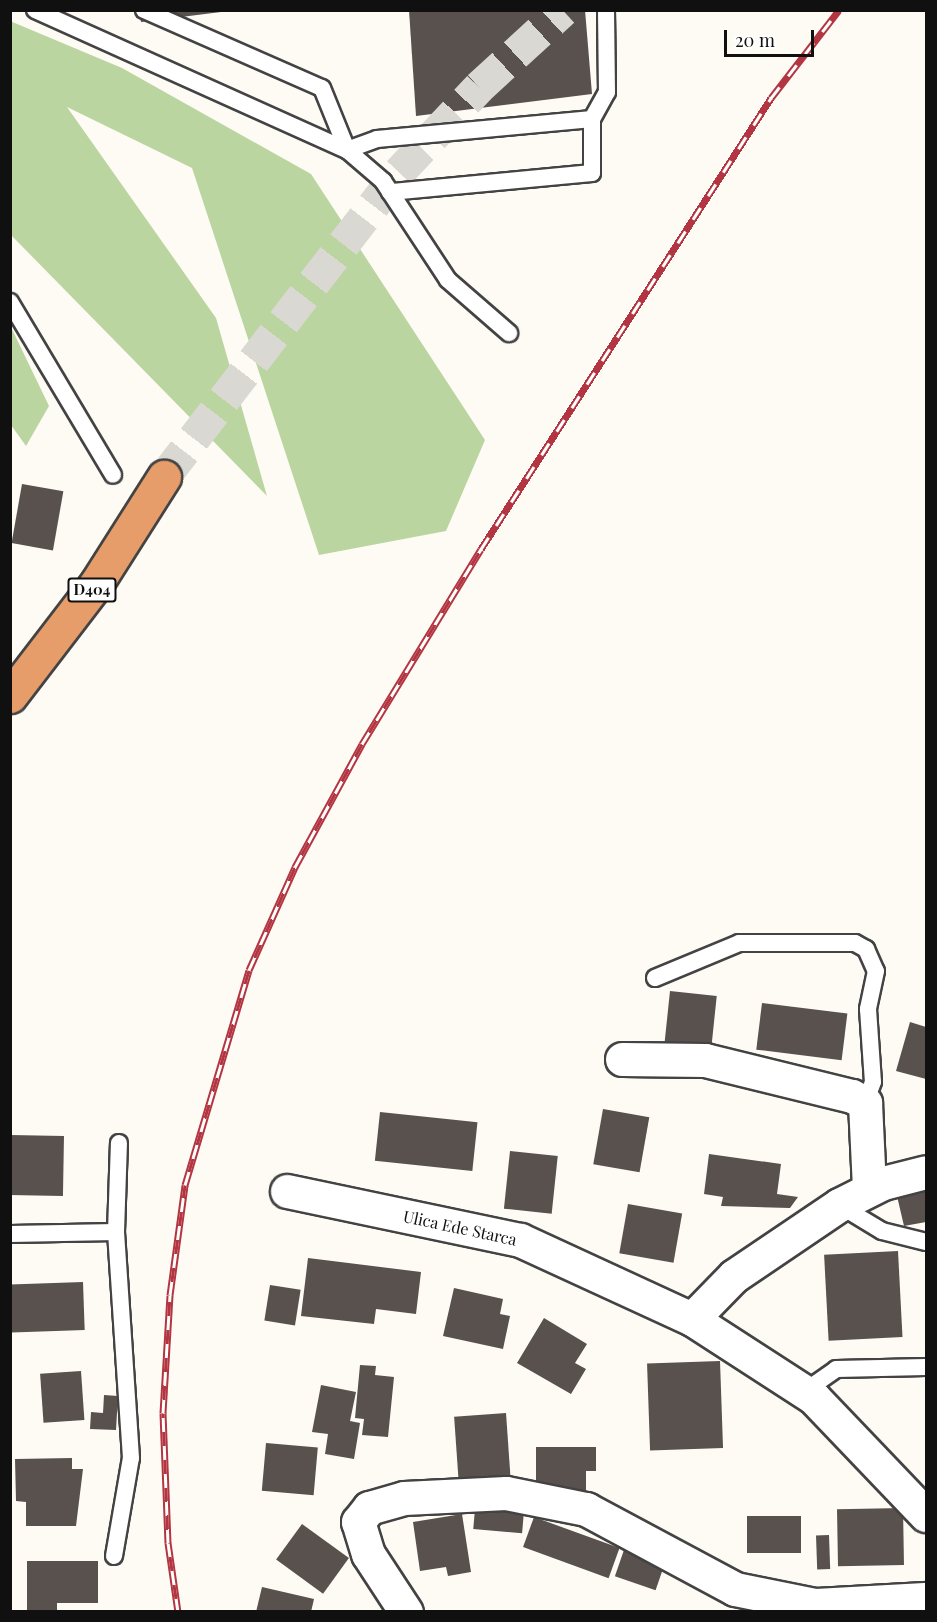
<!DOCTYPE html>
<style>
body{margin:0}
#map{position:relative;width:937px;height:1622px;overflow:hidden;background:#fefbf4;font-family:"Playfair Display",serif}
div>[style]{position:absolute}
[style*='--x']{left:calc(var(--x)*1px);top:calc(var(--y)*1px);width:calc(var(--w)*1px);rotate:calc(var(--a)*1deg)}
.forest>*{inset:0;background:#bbd5a1}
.building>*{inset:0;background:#58514d;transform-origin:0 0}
.highway-tunnel>*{height:33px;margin-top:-16.5px;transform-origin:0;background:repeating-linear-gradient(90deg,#dad8d2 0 33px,transparent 0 49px)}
.roads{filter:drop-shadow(2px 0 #434343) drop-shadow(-2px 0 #434343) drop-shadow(0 2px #434343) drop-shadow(0 -2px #434343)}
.lane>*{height:16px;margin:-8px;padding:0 8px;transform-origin:8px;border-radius:8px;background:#fff}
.street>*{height:33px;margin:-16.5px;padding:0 16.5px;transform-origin:16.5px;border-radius:16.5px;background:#fff}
.highway>*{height:33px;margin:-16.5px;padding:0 16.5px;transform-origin:16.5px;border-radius:16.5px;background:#e69d6a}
.rail>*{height:7px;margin-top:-3.5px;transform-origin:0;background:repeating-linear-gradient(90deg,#fff 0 14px,#b33541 0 28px);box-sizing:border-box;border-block:2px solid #b33541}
span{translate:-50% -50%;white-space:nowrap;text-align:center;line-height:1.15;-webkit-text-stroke:6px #fff;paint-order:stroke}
.shield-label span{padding:2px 4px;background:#fff;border:2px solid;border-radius:4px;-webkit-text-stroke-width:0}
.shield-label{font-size:15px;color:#101010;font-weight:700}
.street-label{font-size:16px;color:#101010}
.frame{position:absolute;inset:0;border:12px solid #101010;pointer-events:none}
.scale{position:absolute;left:724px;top:30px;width:90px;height:27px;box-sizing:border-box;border:3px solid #101010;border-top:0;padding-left:8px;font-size:18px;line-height:21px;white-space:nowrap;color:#101010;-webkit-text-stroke:4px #fff;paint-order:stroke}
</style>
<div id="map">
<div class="forest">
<i style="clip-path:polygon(10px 21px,122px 68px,311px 174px,485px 440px,446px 531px,319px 555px,192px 168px,67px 107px,216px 318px,267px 496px,11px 235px)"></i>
<i style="clip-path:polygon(10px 325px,49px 406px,26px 446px,11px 425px)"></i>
</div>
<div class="building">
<i style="clip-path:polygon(139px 10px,221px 10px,221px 12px,141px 22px)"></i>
<i style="clip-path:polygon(409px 10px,585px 10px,592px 94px,416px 116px)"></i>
<i style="left:22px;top:484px;width:42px;height:60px;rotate:10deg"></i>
<i style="left:670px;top:991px;width:47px;height:51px;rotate:6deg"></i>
<i style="left:762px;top:1003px;width:86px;height:47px;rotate:7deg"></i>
<i style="clip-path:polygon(910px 1022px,926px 1027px,926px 1079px,896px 1071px)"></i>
<i style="left:603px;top:1109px;width:47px;height:56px;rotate:10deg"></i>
<i style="left:380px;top:1112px;width:98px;height:49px;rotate:6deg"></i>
<i style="left:10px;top:1135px;width:54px;height:60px;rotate:1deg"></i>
<i style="left:510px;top:1151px;width:48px;height:58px;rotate:6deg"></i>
<i style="clip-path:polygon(709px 1154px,781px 1164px,777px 1194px,798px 1197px,790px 1208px,721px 1206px,723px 1197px,704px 1194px)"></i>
<i style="clip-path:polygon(926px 1191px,926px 1222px,904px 1226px,897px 1196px)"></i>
<i style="left:628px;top:1204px;width:55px;height:50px;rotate:10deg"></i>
<i style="left:898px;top:1251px;width:86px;height:74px;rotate:87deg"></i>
<i style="clip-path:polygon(308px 1258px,421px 1272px,416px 1314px,376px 1309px,374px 1324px,301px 1316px)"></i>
<i style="left:83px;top:1282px;width:48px;height:73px;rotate:88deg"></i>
<i style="left:270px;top:1285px;width:31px;height:36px;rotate:9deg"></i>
<i style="clip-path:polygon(454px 1288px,503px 1299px,500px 1314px,510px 1316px,503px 1349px,443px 1336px)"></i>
<i style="clip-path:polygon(544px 1318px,587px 1344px,575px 1363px,586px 1369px,571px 1394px,517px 1363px)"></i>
<i style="left:720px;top:1361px;width:87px;height:73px;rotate:88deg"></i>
<i style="clip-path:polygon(360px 1365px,376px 1366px,375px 1375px,394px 1377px,388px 1437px,362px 1435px,364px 1419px,355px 1418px)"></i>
<i style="left:81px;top:1371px;width:49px;height:41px;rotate:86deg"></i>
<i style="clip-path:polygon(321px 1385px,356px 1392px,350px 1421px,360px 1423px,354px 1459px,325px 1454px,328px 1434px,312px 1432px)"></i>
<i style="clip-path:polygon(104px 1395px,118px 1396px,116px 1430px,90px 1429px,91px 1412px,103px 1413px)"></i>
<i style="left:506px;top:1413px;width:64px;height:52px;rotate:86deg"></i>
<i style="left:266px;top:1443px;width:52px;height:48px;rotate:5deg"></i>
<i style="clip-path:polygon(536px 1447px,596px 1447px,596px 1471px,586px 1471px,586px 1492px,536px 1492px)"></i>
<i style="clip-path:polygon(72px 1458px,72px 1469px,83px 1469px,76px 1526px,26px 1526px,26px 1502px,16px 1501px,15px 1459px)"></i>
<i style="left:903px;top:1508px;width:57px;height:66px;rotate:89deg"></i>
<i style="left:475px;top:1509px;width:49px;height:20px;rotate:5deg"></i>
<i style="clip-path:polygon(462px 1514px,471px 1572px,448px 1576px,446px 1567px,420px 1571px,413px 1522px)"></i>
<i style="left:801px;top:1516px;width:37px;height:54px;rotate:90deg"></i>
<i style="left:534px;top:1517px;width:91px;height:32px;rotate:20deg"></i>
<i style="left:302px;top:1524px;width:58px;height:44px;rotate:36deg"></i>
<i style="left:829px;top:1535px;width:34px;height:13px;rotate:88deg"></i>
<i style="left:625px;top:1547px;width:43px;height:31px;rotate:19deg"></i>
<i style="clip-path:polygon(27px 1561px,98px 1561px,98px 1603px,57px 1603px,57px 1612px,27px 1612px)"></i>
<i style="clip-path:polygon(262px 1587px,314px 1599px,311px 1612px,256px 1612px)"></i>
</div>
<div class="highway-tunnel">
<i style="--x:164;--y:477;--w:385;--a:-52.4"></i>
<i style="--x:399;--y:172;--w:117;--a:-46.7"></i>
<i style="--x:479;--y:87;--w:114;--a:-42.5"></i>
</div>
<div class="roads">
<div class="lane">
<i style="--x:35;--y:10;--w:342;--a:24.2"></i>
<i style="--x:347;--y:150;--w:48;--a:40.7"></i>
<i style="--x:383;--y:181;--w:118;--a:56.7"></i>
<i style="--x:448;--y:280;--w:81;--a:41"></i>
<i style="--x:144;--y:10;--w:194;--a:23.7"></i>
<i style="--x:322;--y:88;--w:67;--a:68"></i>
<i style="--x:347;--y:150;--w:32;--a:-20"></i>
<i style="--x:377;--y:139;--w:216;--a:-5.3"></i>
<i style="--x:592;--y:119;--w:54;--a:90"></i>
<i style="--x:592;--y:173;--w:203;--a:174.6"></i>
<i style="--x:592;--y:119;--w:31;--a:-61"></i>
<i style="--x:607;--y:92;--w:82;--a:-90.7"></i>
<i style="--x:10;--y:302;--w:201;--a:59.2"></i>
<i style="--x:655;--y:978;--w:91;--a:-22.6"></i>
<i style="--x:739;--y:943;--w:116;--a:0"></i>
<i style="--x:855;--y:943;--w:13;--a:29"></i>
<i style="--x:866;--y:949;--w:24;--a:66"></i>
<i style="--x:876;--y:971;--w:39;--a:102"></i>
<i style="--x:868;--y:1009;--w:73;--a:86.1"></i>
<i style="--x:873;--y:1082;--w:22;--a:111"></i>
<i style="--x:839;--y:1205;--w:50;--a:31.2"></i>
<i style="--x:882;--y:1231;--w:45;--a:14"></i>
<i style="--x:10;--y:1234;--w:106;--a:-1.1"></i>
<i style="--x:116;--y:1232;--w:89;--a:-88.1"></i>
<i style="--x:805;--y:1391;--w:38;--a:-35"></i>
<i style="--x:836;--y:1369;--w:90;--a:-1.3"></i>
<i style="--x:114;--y:1556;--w:99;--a:-80.2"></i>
<i style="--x:131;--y:1458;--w:226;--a:-93.8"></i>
</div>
<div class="street">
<i style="--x:622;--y:1059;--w:83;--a:0.7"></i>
<i style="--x:705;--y:1060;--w:151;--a:13.8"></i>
<i style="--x:852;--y:1096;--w:15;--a:28"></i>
<i style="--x:865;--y:1103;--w:85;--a:87.3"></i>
<i style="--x:287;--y:1191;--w:238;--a:11.9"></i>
<i style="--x:520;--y:1240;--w:189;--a:24.7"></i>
<i style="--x:692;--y:1319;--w:145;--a:32.9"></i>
<i style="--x:814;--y:1398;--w:162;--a:46.3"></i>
<i style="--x:692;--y:1319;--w:60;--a:-45.7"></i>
<i style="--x:734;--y:1276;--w:127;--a:-34.1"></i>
<i style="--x:839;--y:1205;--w:49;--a:-26.6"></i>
<i style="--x:883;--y:1183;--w:44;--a:-14.3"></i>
<i style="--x:406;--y:1612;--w:69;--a:-123.2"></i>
<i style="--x:368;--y:1554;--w:34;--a:-107"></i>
<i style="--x:358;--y:1522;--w:18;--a:-52"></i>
<i style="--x:369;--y:1508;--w:36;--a:-16"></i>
<i style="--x:404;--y:1498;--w:102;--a:-2.8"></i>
<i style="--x:506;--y:1493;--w:82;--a:11.3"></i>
<i style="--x:586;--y:1509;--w:169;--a:28.2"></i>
<i style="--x:735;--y:1589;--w:81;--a:11.4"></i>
<i style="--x:814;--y:1605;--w:112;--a:-3.1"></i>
</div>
<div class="highway">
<i style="--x:10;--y:696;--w:141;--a:-52.5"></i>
<i style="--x:96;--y:584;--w:127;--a:-57.6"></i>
</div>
</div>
<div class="rail">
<i style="--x:178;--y:1612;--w:70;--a:-98.2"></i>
<i style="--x:168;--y:1543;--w:130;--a:-92.2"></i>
<i style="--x:163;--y:1413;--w:118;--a:-86.6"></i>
<i style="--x:170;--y:1295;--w:111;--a:-82.2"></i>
<i style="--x:185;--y:1185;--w:224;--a:-73.4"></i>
<i style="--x:249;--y:970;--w:113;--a:-65.9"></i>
<i style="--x:295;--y:867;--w:140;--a:-61.4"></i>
<i style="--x:362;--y:744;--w:228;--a:-58.6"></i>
<i style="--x:481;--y:549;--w:536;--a:-57.26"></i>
<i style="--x:771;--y:98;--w:111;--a:-52.3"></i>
</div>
<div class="shield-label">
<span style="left:92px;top:590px">D404</span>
</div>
<div class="street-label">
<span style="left:460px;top:1228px;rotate:12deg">Ulica Ede Starca</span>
</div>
<div class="frame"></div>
<div class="scale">20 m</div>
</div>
